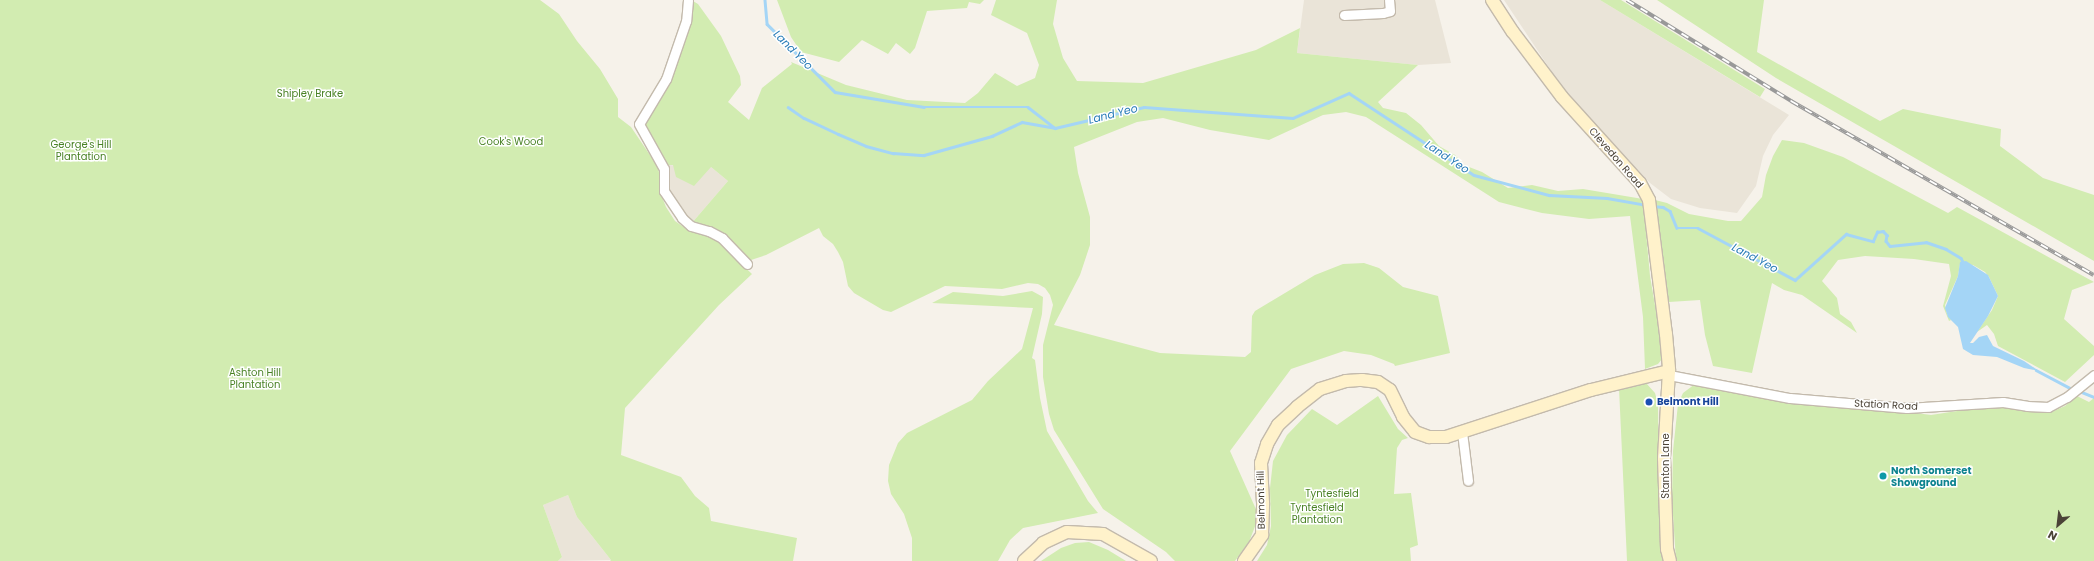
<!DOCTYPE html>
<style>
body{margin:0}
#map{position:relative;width:2094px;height:561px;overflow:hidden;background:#f6f2ea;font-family:Poppins,sans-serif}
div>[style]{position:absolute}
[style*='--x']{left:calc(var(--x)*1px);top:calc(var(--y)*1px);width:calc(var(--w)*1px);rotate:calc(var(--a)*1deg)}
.residential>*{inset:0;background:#eae4d8}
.green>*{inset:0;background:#d2ecb1}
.water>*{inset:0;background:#a4d5f6}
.stream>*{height:2.5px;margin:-1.25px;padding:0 1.25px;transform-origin:1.25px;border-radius:1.25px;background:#a4d5f6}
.roads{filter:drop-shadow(1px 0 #c3baac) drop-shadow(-1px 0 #c3baac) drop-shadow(0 1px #c3baac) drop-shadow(0 -1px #c3baac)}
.minor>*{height:9px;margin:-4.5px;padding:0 4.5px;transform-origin:4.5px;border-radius:4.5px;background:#fff}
.secondary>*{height:12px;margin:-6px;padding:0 6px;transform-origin:6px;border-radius:6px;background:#fff2cb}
.rail>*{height:4px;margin-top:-2px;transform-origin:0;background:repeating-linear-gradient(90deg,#fff 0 8px,#999 0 16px);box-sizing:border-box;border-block:1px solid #999}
.dots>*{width:11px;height:11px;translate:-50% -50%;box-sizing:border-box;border:2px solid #fff;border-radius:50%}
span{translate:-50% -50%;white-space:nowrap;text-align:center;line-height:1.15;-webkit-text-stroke:3px #fff;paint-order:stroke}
.park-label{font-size:10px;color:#498225}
.street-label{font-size:10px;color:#4b4337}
.transit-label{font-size:10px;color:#164399;font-weight:700}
.left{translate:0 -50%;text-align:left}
.culture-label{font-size:10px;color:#0d838f;font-weight:700}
.water-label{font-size:11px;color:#277bb7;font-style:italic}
.north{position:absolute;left:2038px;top:505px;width:40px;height:40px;-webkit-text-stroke:3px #fff;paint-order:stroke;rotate:208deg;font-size:11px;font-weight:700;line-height:16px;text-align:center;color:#4b4337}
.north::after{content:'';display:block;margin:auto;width:14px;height:18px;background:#4b4337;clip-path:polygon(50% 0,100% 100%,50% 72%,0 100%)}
</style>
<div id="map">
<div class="residential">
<i style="clip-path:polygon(1304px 0,1435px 0,1451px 63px,1418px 65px,1297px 53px)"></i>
<i style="clip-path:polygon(1504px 0,1600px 0,1789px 115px,1773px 135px,1763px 156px,1756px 186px,1737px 213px,1700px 208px,1671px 199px,1650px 183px,1564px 90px)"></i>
<i style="clip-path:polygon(667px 165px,711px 167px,728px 181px,691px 224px,666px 188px)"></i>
<i style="clip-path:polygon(568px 495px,577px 517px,611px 560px,558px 561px,562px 557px,543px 505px)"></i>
</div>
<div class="green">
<i style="clip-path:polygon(0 0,540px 0,559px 14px,577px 41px,600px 69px,618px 99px,618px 117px,631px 127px,656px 164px,659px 172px,662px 197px,666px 207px,675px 221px,688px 230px,715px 239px,752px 274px,719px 305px,625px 408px,621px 455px,681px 477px,695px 496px,709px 508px,711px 521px,797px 538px,793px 561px,610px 561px,611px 560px,577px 517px,568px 495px,543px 505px,562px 557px,558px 561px,0 561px)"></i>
<i style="clip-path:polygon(777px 0,984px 0,980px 4px,969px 2px,967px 8px,927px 11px,915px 48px,910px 54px,896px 43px,888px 54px,862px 40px,839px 62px,801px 52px,791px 37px)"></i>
<i style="clip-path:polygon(996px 0,1057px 0,1053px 24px,1063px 58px,1077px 81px,1143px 83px,1256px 50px,1300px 28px,1297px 53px,1418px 65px,1378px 102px,1383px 108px,1406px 113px,1421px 125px,1439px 146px,1455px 155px,1464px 165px,1482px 172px,1508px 188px,1532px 185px,1558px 191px,1583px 189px,1643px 199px,1650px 276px,1662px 346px,1662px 359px,1658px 364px,1645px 369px,1643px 317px,1630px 216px,1589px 219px,1542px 213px,1499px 202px,1366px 117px,1346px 112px,1323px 115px,1269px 140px,1210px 130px,1163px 118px,1137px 122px,1074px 147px,1078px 173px,1090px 217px,1090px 245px,1080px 275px,1054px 325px,1160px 353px,1245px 357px,1251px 352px,1252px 316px,1255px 311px,1315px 275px,1343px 264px,1364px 263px,1379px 268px,1403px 287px,1438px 296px,1450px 353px,1395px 366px,1394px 364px,1371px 355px,1344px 351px,1291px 369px,1230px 451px,1259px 516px,1249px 542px,1235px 561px,1175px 561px,1166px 552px,1103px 509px,1054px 430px,1049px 414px,1043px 377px,1043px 345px,1053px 305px,1050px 295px,1045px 288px,1038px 284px,1028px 283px,1002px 289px,945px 286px,891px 312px,883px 310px,854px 293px,848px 286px,843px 262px,838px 252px,833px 244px,823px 236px,819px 228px,766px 255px,748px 261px,724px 236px,691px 224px,728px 181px,711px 167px,694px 186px,676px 177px,673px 165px,667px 165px,642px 124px,672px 75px,682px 51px,693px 1px,698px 4px,721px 36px,740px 76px,741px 85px,728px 102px,749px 120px,762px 88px,792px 64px,791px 62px,846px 85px,907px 100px,965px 103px,978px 93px,995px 73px,1017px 86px,1035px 78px,1039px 65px,1027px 33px,991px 15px)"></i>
<i style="clip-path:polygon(1600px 0,1621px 0,1765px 89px,1760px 97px)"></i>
<i style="clip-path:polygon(1657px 0,1764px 0,1757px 52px,1880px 121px,1903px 109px,2001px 129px,2000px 146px,2043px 178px,2094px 195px,2094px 261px,1776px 78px)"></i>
<i style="clip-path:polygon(1782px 140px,1804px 143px,1843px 157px,1948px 213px,1957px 207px,2094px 282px,2072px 290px,2064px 319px,2094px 346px,2094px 355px,2065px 382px,1998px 346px,1994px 334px,1987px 325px,1977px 332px,1992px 310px,1998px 296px,1989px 277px,1985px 272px,1973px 265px,1960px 264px,1958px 276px,1945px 305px,1947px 314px,1951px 320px,1949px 321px,1943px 306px,1951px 276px,1949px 264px,1914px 259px,1865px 256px,1838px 260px,1822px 281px,1837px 298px,1840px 314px,1851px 322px,1857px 333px,1802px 295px,1784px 290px,1772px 283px,1752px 373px,1713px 366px,1705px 335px,1700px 300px,1669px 302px,1651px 199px,1667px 203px,1689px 214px,1728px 221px,1741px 221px,1762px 197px,1766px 175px,1773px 156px)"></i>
<i style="clip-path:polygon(1032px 291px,1043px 297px,1042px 314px,1032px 358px,1035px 360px,1040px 398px,1047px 431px,1088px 501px,1098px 513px,1023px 528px,1010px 540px,998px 561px,912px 561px,912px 538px,904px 514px,891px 494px,888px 481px,889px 465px,898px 443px,907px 433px,972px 400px,988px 381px,1022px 349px,1033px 308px,932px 303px,953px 292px,1003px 296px)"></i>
<i style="clip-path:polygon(1638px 382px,1646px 383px,1655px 393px,1658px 404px,1660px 534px,1663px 561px,1627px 561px,1619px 388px)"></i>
<i style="clip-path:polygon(1695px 384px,1931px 415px,1990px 406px,2021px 408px,2049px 413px,2065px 406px,2077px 396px,2089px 402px,2094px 398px,2094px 561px,1676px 561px,1672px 500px,1673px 451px,1678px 404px,1683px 393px)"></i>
<i style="clip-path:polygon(1378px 396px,1398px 429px,1408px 438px,1402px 440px,1397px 448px,1394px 494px,1411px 493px,1418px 545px,1410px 548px,1411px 561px,1257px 561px,1267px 545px,1271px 526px,1270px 488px,1273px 461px,1287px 435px,1312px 409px,1337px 425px)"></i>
<i style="clip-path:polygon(1089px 542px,1108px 550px,1126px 561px,1041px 561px,1061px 548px,1075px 543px)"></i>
</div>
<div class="water">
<i style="clip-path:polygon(1966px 261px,1988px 275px,1998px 296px,1988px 316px,1970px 343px,1973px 343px,1979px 337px,1987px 335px,1993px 346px,2024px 361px,2039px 371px,2024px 368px,1997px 357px,1973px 355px,1963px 349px,1958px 327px,1948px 317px,1945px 308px,1958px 276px,1960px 262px)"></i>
</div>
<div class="stream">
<i style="--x:765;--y:0;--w:24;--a:85"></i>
<i style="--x:767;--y:24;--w:96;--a:45"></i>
<i style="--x:835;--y:92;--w:90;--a:9.6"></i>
<i style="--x:924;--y:107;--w:104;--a:0"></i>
<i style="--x:1028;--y:107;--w:34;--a:38"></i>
<i style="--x:1055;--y:128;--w:91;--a:-13.3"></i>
<i style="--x:1144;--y:107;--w:149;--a:4.2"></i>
<i style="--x:1293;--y:118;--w:61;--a:-24.1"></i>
<i style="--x:1349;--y:93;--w:149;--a:33.3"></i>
<i style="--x:1474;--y:175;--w:78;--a:14.9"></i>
<i style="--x:1549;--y:195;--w:58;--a:3"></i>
<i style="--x:1607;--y:198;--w:39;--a:10"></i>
<i style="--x:788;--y:107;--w:19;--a:35"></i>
<i style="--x:804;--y:118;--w:38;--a:25"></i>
<i style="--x:838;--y:134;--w:30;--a:23"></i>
<i style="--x:866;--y:146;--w:28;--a:15"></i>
<i style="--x:893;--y:153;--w:31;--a:4"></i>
<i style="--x:924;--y:155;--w:71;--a:-15.6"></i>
<i style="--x:992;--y:136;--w:33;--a:-25"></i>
<i style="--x:1022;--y:122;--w:34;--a:10"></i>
<i style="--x:1652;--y:206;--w:11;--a:5"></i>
<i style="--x:1663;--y:207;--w:8;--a:30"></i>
<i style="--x:1670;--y:211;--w:18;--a:68"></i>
<i style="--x:1677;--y:228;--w:21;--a:0"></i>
<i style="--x:1698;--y:228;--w:110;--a:28.2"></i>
<i style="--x:1795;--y:280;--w:69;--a:-42"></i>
<i style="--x:1846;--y:234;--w:28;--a:15"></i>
<i style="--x:1873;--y:241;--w:10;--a:-66"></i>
<i style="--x:1877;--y:232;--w:6;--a:-9"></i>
<i style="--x:1883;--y:231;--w:6;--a:45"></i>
<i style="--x:1887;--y:235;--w:6;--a:99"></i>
<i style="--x:1886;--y:241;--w:6;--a:51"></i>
<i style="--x:1890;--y:246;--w:36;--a:-6"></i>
<i style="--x:1926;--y:242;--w:21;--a:19"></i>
<i style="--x:1946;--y:249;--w:17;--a:31"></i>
<i style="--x:1961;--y:258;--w:7;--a:63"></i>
<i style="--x:2036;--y:370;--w:41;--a:27.8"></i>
<i style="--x:2079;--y:391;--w:16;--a:22"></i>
</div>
<div class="roads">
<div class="minor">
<i style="--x:688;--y:0;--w:21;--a:95"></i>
<i style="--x:686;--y:21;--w:61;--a:109"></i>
<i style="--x:666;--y:79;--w:52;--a:121"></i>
<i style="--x:639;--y:124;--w:51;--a:60.9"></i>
<i style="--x:664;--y:169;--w:22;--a:90"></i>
<i style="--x:664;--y:191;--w:32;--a:56"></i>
<i style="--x:682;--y:218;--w:12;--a:42"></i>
<i style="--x:691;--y:226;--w:19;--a:16"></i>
<i style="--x:709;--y:231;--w:15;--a:28"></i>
<i style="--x:722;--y:238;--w:36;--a:46"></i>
<i style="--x:1344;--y:15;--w:39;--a:-3"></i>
<i style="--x:1383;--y:13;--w:7;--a:-16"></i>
<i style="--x:1390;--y:11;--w:11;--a:-95"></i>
<i style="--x:1669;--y:375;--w:123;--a:10.8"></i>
<i style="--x:1790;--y:398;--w:117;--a:4.9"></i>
<i style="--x:1907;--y:408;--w:96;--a:-3.6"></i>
<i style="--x:2003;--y:402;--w:24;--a:9"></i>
<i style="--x:2027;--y:406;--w:21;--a:3"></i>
<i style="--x:2048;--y:407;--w:21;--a:-28"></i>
<i style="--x:2067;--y:397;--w:35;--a:-39"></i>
<i style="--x:1462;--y:432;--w:49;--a:83"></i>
</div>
<div class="secondary">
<i style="--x:1492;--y:0;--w:38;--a:57"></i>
<i style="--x:1513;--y:32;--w:81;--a:53"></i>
<i style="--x:1562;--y:97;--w:116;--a:47.8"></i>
<i style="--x:1640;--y:183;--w:19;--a:62"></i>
<i style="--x:1649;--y:200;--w:135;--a:82.8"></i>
<i style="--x:1666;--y:334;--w:37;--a:85"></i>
<i style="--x:1669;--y:371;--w:87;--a:93.3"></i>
<i style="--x:1664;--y:458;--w:91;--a:88.1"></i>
<i style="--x:1667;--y:549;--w:12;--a:76"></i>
<i style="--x:1024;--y:561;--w:26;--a:-43"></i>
<i style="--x:1043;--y:543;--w:26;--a:-25"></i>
<i style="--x:1067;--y:532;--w:36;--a:3"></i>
<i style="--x:1103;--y:534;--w:55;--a:29.4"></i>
<i style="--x:1244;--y:561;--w:32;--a:-55"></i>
<i style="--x:1262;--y:535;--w:32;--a:-88"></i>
<i style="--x:1263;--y:503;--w:40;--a:-92.9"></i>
<i style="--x:1261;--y:463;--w:20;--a:-72"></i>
<i style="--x:1267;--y:444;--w:22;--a:-60"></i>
<i style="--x:1278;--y:425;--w:26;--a:-43"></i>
<i style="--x:1297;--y:407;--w:29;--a:-38"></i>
<i style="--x:1320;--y:389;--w:27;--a:-17"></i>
<i style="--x:1346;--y:381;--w:16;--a:-4"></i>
<i style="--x:1362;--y:380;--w:16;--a:7"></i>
<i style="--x:1378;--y:382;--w:14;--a:34"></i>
<i style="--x:1390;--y:390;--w:30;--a:64"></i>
<i style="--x:1403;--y:417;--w:19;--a:51"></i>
<i style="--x:1415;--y:432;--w:15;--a:20"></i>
<i style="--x:1429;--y:437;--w:17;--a:0"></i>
<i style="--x:1446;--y:437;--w:152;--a:-18"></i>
<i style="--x:1591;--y:390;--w:80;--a:-13.7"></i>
</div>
</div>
<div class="rail">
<i style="--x:1627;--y:0;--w:193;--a:31.6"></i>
<i style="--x:1791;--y:101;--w:349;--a:29.9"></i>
</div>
<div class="dots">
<i style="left:1649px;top:402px;background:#1a4fb4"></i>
<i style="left:1883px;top:476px;background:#0f9aa8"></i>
</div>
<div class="park-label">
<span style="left:310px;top:94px">Shipley Brake</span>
<span style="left:511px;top:142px">Cook's Wood</span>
<span style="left:81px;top:150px">George's Hill<br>Plantation</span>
<span style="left:255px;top:378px">Ashton Hill<br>Plantation</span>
<span style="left:1332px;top:494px">Tyntesfield</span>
<span style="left:1317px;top:513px">Tyntesfield<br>Plantation</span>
</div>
<div class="street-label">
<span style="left:1616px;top:158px;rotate:49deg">Clevedon Road</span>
<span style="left:1886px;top:405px;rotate:3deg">Station Road</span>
<span style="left:1666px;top:466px;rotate:-90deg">Stanton Lane</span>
<span style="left:1261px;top:500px;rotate:-91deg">Belmont Hill</span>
</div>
<div class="transit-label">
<span class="left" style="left:1657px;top:402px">Belmont Hill</span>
</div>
<div class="culture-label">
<span class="left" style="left:1891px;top:476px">North Somerset<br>Showground</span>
</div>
<div class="water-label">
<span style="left:793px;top:50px;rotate:45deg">Land Yeo</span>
<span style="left:1113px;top:114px;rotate:-14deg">Land Yeo</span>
<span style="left:1447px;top:157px;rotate:33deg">Land Yeo</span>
<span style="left:1755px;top:258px;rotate:28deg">Land Yeo</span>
</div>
<div class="north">N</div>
</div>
